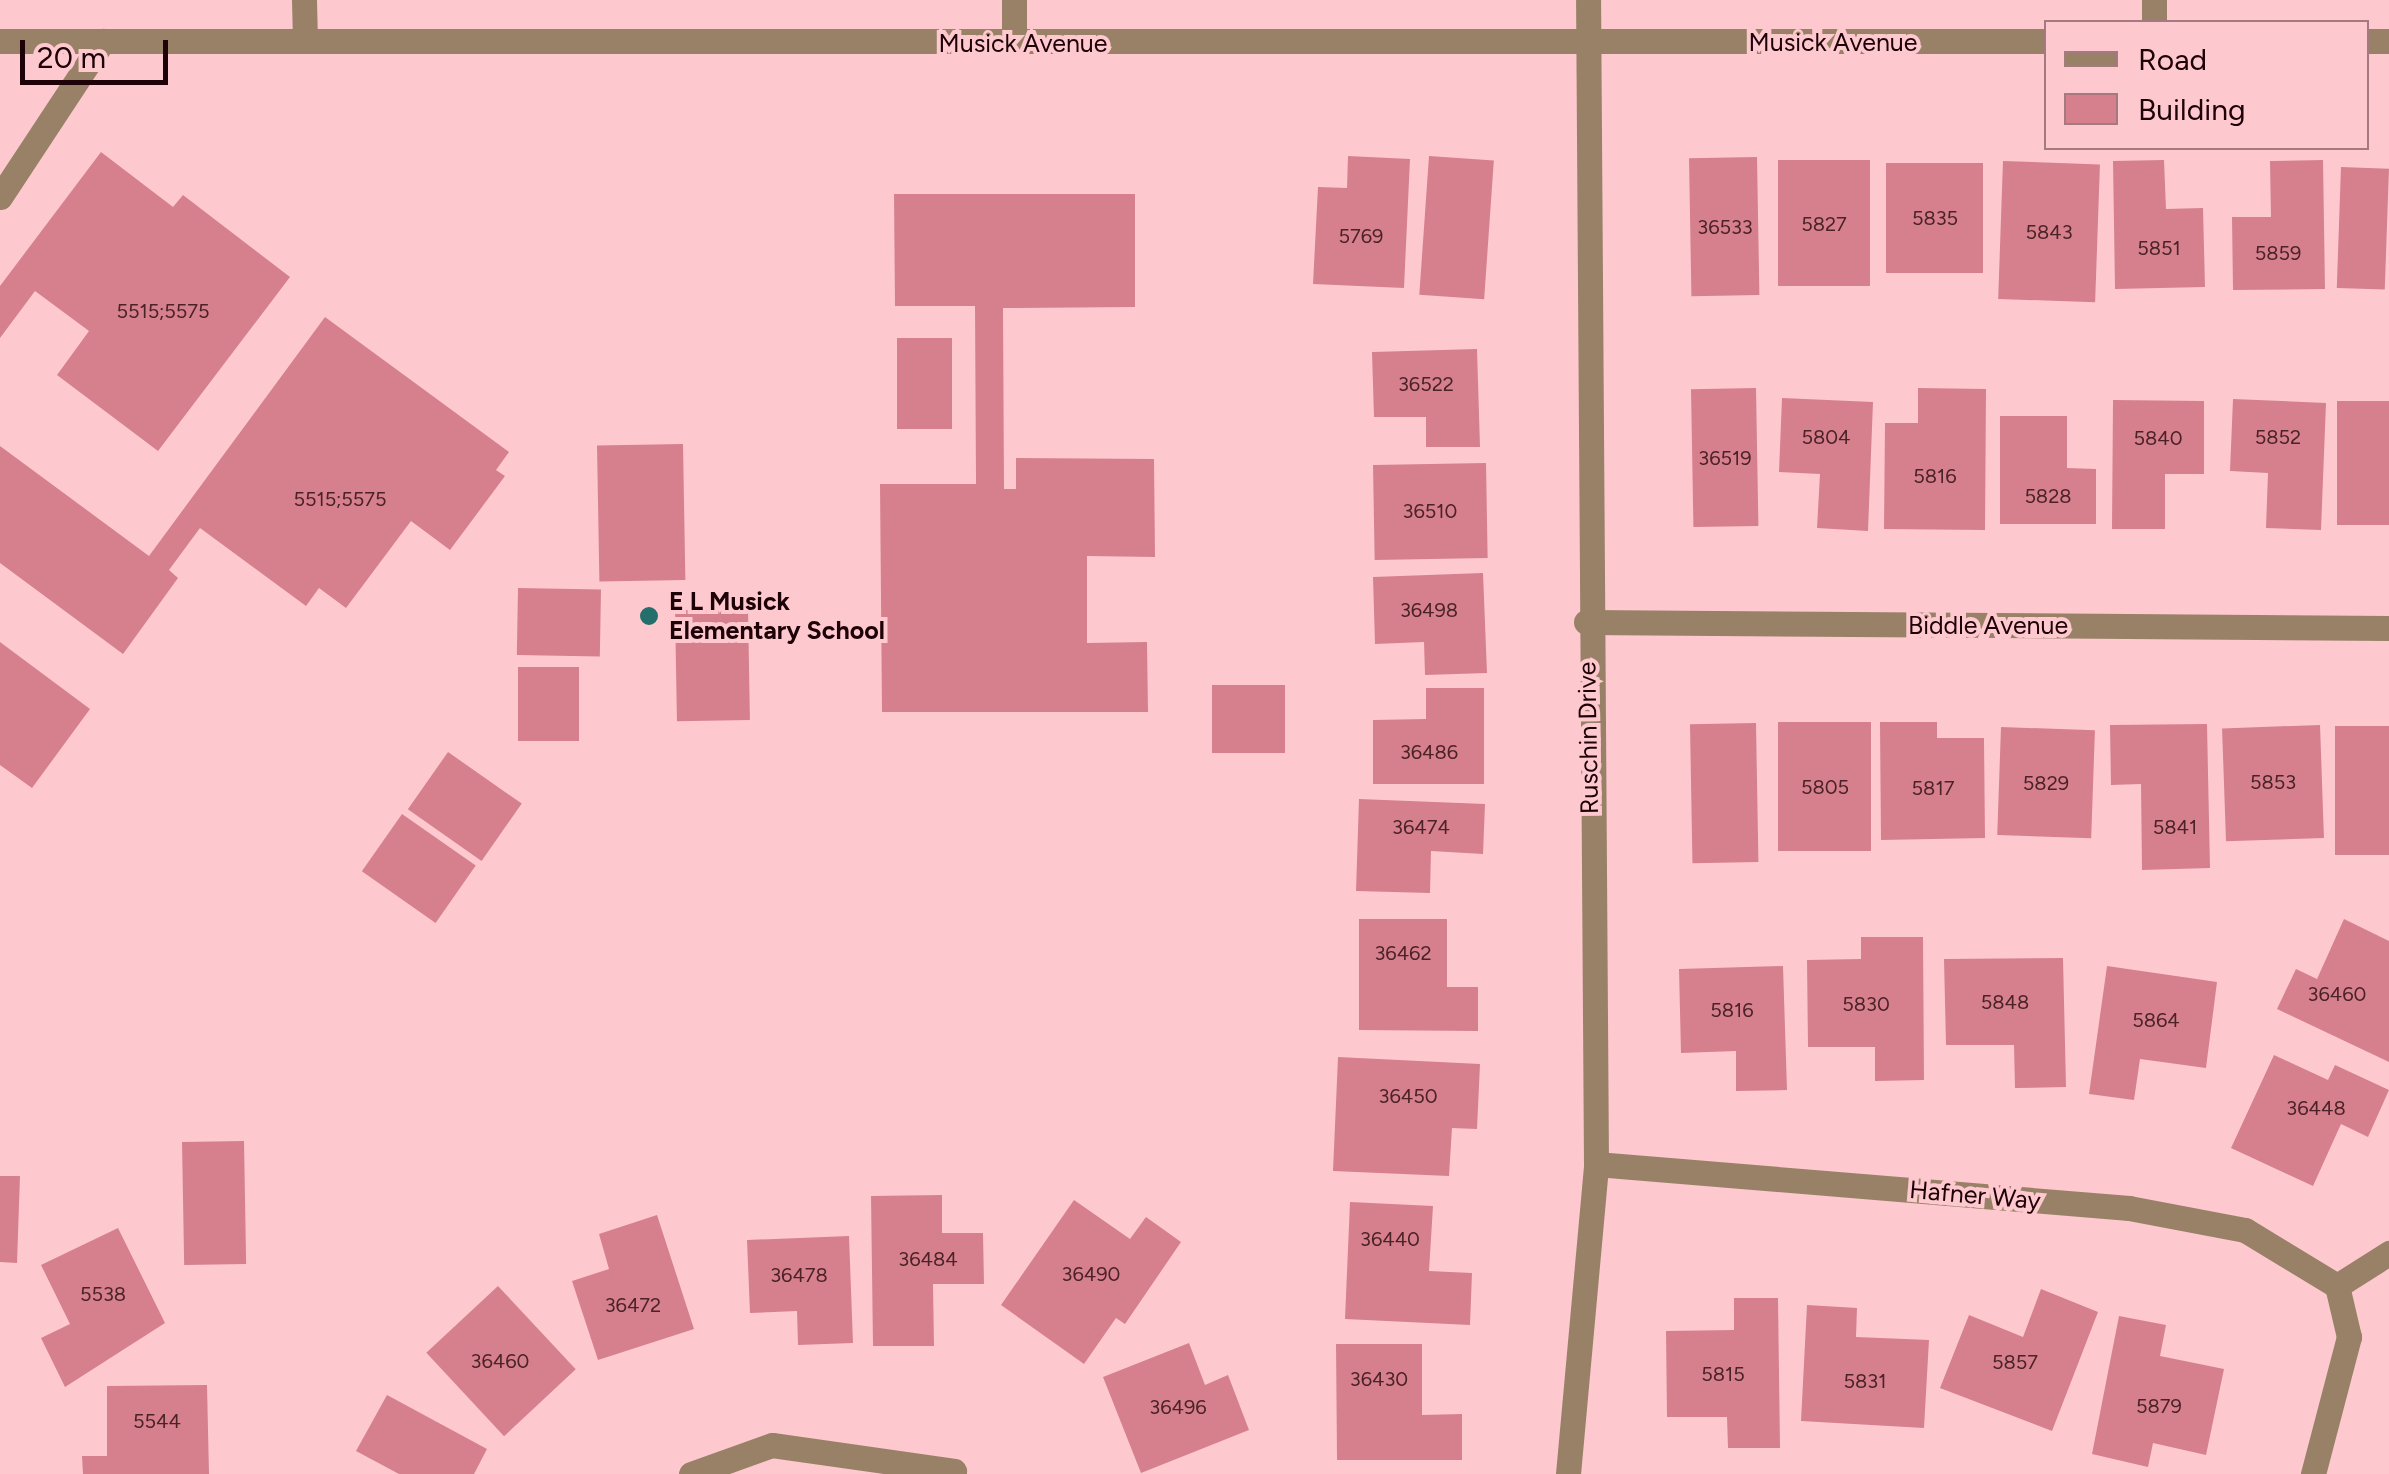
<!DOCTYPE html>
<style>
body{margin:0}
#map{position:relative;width:2389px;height:1474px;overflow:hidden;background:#fec8cf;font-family:Figtree,sans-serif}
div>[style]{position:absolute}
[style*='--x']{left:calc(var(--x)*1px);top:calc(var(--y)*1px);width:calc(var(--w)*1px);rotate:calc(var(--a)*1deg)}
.building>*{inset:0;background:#d6808d;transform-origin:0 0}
.lane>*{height:25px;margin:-12.5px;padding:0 12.5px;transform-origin:12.5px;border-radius:12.5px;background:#988167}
.street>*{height:25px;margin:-12.5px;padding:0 12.5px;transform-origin:12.5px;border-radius:12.5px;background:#988167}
.dots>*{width:28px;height:28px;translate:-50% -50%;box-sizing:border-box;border:5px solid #fec8cf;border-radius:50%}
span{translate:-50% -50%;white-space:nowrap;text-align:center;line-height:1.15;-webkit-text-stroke:8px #fec8cf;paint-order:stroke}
.number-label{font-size:20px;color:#4b2228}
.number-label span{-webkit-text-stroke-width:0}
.street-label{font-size:25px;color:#1d0207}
.poi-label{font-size:25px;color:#1d0207;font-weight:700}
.left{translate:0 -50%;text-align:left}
.legend{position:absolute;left:2044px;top:20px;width:325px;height:130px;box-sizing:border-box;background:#fec8cf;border:2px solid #a4797f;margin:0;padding:12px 18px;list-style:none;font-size:30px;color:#1d0207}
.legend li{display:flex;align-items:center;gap:20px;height:50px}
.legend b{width:50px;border:2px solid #a4797f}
.scale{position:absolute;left:20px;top:40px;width:148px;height:45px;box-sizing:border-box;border:5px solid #1d0207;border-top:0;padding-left:12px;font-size:30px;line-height:35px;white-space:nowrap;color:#1d0207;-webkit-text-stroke:8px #fec8cf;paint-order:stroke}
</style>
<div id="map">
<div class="building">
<i style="clip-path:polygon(101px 152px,173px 207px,183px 195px,290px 277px,158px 451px,57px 375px,89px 331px,35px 291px,0 338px,0 286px)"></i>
<i style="clip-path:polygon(1348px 156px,1410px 159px,1404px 288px,1313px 284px,1318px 187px,1347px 188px)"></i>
<i style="left:1429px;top:156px;width:65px;height:139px;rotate:4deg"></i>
<i style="left:1757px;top:157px;width:138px;height:68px;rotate:89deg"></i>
<i style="left:1870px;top:160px;width:126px;height:92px;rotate:90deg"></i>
<i style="clip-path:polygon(2164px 160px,2166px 209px,2203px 208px,2205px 287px,2115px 289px,2113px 161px)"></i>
<i style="clip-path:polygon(2323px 160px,2325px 289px,2233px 290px,2232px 217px,2271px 217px,2270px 161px)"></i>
<i style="left:2003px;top:161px;width:97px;height:138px;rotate:2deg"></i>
<i style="left:1886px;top:163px;width:97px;height:110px"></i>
<i style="left:2341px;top:167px;width:48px;height:121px;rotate:2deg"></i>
<i style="clip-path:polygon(894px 194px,1135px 194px,1135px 307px,1003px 308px,1004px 489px,1016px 489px,1016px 458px,1154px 459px,1155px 557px,1087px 556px,1087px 643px,1147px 642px,1148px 712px,882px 712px,880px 484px,976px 484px,975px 306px,895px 306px)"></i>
<i style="clip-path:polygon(325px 317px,509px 452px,496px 470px,505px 476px,450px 550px,411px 521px,346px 608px,319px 588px,306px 606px,200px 528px,169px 570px,178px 578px,123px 654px,0 563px,0 446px,149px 556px)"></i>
<i style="left:897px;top:338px;width:55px;height:91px"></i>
<i style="clip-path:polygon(1477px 349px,1480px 447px,1426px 447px,1426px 417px,1374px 417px,1372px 352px)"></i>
<i style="left:1756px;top:388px;width:138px;height:65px;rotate:89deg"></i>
<i style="clip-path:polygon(1918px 388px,1986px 389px,1985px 530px,1884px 529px,1885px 423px,1918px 423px)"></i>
<i style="clip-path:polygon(1782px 398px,1873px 402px,1868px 531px,1817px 528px,1820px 474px,1779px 472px)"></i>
<i style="clip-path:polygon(2233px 399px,2326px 403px,2321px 530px,2266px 528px,2268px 473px,2230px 471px)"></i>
<i style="clip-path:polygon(2113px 400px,2204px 401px,2204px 474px,2165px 474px,2165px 529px,2112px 529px)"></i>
<i style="left:2389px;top:401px;width:124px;height:52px;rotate:90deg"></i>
<i style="clip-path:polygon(2000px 416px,2067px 416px,2067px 468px,2096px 469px,2096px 524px,2000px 524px)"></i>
<i style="left:683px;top:444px;width:136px;height:86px;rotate:89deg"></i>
<i style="left:1486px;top:463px;width:95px;height:113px;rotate:89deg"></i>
<i style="clip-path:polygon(1483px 573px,1487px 673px,1425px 675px,1424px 642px,1375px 644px,1373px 577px)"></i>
<i style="left:518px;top:588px;width:83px;height:67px;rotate:1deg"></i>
<i style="left:748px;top:609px;width:111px;height:73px;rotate:89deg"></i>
<i style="clip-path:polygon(0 642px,90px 709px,32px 788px,0 765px)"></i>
<i style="left:518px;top:667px;width:61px;height:74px"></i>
<i style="left:1285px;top:685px;width:68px;height:73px;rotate:90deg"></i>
<i style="clip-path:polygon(1426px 688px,1484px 688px,1484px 784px,1373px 784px,1373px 720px,1426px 719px)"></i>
<i style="left:1778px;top:722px;width:93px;height:129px"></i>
<i style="clip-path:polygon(1880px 722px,1937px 722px,1937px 738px,1984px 738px,1985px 838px,1881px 840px)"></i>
<i style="left:1756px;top:723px;width:139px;height:66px;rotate:89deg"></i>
<i style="clip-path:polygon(2207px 724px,2210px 868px,2142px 870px,2141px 784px,2111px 785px,2110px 725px)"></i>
<i style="left:2320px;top:725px;width:113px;height:98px;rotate:88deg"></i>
<i style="left:2335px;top:726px;width:54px;height:129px"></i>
<i style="left:2001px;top:727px;width:94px;height:108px;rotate:2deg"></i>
<i style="left:448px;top:752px;width:90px;height:70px;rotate:35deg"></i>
<i style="clip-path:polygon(1359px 799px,1485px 804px,1483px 854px,1431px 851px,1430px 893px,1356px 891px)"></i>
<i style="left:402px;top:814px;width:90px;height:70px;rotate:35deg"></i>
<i style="clip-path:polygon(1359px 919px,1447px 919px,1447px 987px,1478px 987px,1478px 1031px,1359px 1030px)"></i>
<i style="clip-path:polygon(2344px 919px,2389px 941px,2389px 1062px,2277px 1009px,2296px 969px,2317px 979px)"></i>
<i style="clip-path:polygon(1861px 937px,1923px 937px,1924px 1080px,1875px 1081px,1875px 1047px,1808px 1047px,1807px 960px,1861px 959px)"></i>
<i style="clip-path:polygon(2063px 958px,2066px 1087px,2015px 1088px,2014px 1045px,1946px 1045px,1944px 959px)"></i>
<i style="clip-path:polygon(1783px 966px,1787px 1090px,1736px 1091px,1736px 1051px,1681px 1053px,1679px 969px)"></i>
<i style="clip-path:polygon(2107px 966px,2217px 982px,2206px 1068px,2140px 1059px,2134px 1100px,2089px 1094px)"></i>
<i style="clip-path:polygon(2274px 1055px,2328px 1080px,2335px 1065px,2389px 1090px,2368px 1137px,2341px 1124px,2313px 1186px,2231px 1148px)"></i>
<i style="clip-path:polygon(1338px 1057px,1480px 1064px,1477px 1129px,1452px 1128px,1449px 1176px,1333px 1171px)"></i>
<i style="left:244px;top:1141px;width:123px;height:62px;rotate:89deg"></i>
<i style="clip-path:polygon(0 1176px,20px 1176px,17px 1263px,0 1262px)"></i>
<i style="clip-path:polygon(942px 1195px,942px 1233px,983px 1233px,984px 1284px,933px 1284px,934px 1346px,873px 1346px,871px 1196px)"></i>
<i style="clip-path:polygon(1074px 1200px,1130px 1239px,1146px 1217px,1181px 1242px,1125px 1324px,1116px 1318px,1084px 1364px,1001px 1305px)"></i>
<i style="clip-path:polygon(1350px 1202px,1433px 1206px,1429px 1271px,1472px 1273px,1470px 1325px,1345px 1319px)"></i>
<i style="clip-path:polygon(657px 1215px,694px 1329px,598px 1360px,572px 1281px,609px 1269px,599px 1234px)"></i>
<i style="clip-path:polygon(118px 1228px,165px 1323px,65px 1387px,41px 1338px,70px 1324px,41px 1265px)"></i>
<i style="clip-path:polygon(849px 1236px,853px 1343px,798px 1345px,797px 1311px,750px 1313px,747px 1240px)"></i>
<i style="left:498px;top:1286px;width:114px;height:98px;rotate:47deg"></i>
<i style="clip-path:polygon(2041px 1289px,2098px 1312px,2052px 1431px,1940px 1388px,1969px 1315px,2023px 1337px)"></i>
<i style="clip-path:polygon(1734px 1298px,1778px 1298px,1780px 1448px,1728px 1448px,1727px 1417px,1667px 1417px,1666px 1331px,1734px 1330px)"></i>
<i style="clip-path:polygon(1807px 1305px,1857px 1308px,1856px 1337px,1929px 1340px,1924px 1428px,1801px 1421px)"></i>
<i style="clip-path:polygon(2119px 1316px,2166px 1325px,2160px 1356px,2224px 1369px,2206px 1455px,2153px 1443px,2148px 1467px,2092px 1454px)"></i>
<i style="clip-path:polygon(1189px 1343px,1205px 1385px,1228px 1375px,1249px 1430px,1141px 1473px,1103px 1377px)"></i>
<i style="clip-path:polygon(1336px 1344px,1422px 1344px,1422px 1415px,1462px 1414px,1462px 1460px,1337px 1460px)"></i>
<i style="clip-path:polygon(207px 1385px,209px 1474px,83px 1474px,82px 1456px,107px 1456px,107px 1386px)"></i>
<i style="clip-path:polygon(387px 1395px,487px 1449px,474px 1474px,399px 1474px,356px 1451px)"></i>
</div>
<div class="lane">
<i style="--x:0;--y:197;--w:187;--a:-56.6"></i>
</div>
<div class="street">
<i style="--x:304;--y:0;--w:40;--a:88.6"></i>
<i style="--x:1014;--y:0;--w:43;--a:90"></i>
<i style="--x:2154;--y:22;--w:22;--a:-90"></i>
<i style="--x:0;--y:41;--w:2046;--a:0"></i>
<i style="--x:2366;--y:41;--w:23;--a:0"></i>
<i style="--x:1586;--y:622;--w:803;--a:0.43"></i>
<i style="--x:1596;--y:1164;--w:535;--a:4.72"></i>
<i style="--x:2129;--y:1208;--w:118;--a:10.7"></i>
<i style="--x:2245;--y:1230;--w:108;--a:31.3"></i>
<i style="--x:2337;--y:1286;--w:62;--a:-32.4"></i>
<i style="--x:691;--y:1474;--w:86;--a:-19.7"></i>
<i style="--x:772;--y:1445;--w:184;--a:8.1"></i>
<i style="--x:1568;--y:1474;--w:311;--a:-84.8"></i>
<i style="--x:1596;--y:1164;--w:1164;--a:-90.39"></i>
<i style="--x:2313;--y:1474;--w:142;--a:-75.3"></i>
<i style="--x:2349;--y:1337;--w:52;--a:-103.2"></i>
</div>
<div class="dots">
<i style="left:649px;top:616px;background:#246e6b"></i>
</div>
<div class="number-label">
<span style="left:1935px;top:218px">5835</span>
<span style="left:1824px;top:224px">5827</span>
<span style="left:1725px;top:227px">36533</span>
<span style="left:2049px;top:232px">5843</span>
<span style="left:1361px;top:236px">5769</span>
<span style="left:2159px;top:248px">5851</span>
<span style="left:2278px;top:253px">5859</span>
<span style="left:163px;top:311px">5515;5575</span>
<span style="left:1426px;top:384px">36522</span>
<span style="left:1826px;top:437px">5804</span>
<span style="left:2278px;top:437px">5852</span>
<span style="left:2158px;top:438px">5840</span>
<span style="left:1725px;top:458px">36519</span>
<span style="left:1935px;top:476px">5816</span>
<span style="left:2048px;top:496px">5828</span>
<span style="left:340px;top:499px">5515;5575</span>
<span style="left:1430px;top:511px">36510</span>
<span style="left:1429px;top:610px">36498</span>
<span style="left:1429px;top:752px">36486</span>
<span style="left:2273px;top:782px">5853</span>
<span style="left:2046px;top:783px">5829</span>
<span style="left:1825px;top:787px">5805</span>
<span style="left:1933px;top:788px">5817</span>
<span style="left:1421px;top:827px">36474</span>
<span style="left:2175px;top:827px">5841</span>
<span style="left:1403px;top:953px">36462</span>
<span style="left:2337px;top:994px">36460</span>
<span style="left:2005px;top:1002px">5848</span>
<span style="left:1866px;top:1004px">5830</span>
<span style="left:1732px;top:1010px">5816</span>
<span style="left:2156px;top:1020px">5864</span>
<span style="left:1408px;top:1096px">36450</span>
<span style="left:2316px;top:1108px">36448</span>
<span style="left:1390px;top:1239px">36440</span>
<span style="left:928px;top:1259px">36484</span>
<span style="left:1091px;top:1274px">36490</span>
<span style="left:799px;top:1275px">36478</span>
<span style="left:103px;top:1294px">5538</span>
<span style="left:633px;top:1305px">36472</span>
<span style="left:500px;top:1361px">36460</span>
<span style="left:2015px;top:1362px">5857</span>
<span style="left:1723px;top:1374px">5815</span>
<span style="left:1379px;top:1379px">36430</span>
<span style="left:1865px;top:1381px">5831</span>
<span style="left:2159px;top:1406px">5879</span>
<span style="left:1178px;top:1407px">36496</span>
<span style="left:157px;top:1421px">5544</span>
</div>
<div class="street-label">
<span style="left:1833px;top:42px">Musick Avenue</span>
<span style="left:1023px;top:43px">Musick Avenue</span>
<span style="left:1988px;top:625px">Biddle Avenue</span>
<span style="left:1588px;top:738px;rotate:-91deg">Ruschin Drive</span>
<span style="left:1975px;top:1195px;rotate:5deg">Hafner Way</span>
</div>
<div class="poi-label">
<span class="left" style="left:669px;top:616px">E L Musick<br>Elementary School</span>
</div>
<ul class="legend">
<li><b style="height:12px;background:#988167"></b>Road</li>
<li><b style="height:28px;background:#d6808d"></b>Building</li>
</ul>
<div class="scale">20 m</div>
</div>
